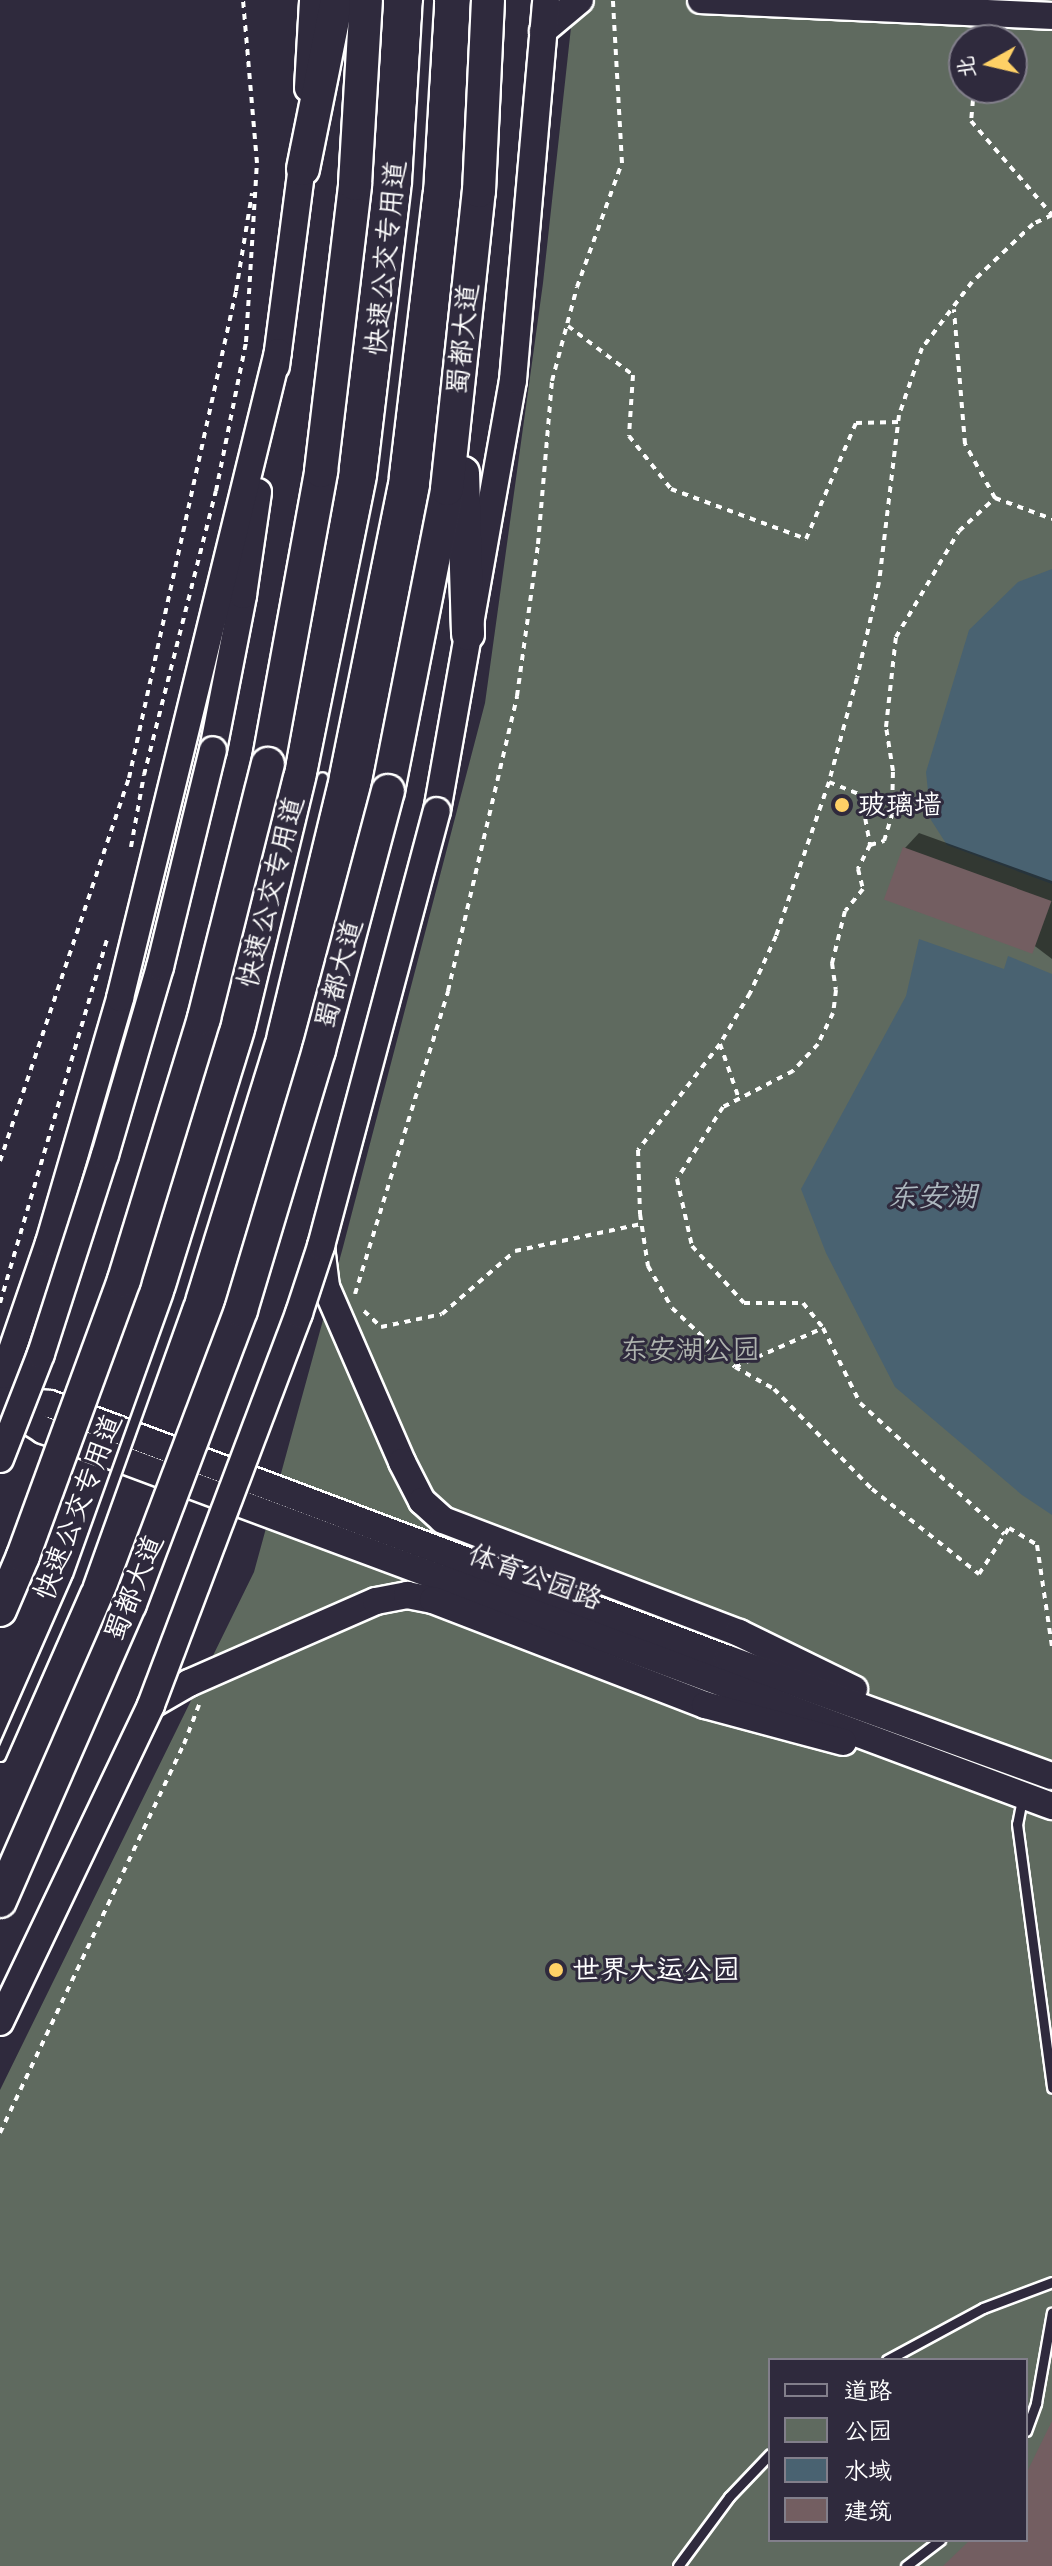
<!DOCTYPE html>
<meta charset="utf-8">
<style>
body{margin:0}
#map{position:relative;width:1052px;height:2566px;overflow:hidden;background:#2f2a3d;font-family:"Comic Neue","LXGW WenKai TC",sans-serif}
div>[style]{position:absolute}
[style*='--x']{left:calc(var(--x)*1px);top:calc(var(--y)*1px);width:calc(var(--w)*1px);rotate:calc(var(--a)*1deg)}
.green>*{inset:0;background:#5f6a5f}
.water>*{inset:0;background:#496271}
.shadow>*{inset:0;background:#0007}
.building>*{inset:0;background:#735e61;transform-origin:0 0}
.path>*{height:4px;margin-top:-2px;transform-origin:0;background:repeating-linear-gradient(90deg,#fff 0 6px,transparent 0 12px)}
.roads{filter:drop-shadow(2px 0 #fff) drop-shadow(-2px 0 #fff) drop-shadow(0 2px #fff) drop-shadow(0 -2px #fff)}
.lane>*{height:9px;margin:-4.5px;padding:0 4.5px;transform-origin:4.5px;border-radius:4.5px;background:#2f2a3d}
.secondary>*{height:26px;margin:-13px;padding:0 13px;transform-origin:13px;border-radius:13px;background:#2f2a3d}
.highway>*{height:32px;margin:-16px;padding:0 16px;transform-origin:16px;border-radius:16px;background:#2f2a3d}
.bridges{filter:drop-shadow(2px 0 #fff) drop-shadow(-2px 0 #fff) drop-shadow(0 2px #fff) drop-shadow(0 -2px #fff)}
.lane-bridge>*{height:9px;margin:-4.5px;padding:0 4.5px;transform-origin:4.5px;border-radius:4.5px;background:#2f2a3d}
.secondary-bridge>*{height:26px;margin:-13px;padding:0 13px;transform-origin:13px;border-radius:13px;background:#2f2a3d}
.highway-bridge>*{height:32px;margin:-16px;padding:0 16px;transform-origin:16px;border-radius:16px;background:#2f2a3d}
.dots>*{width:22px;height:22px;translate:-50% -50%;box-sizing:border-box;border:4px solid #2f2a3d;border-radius:50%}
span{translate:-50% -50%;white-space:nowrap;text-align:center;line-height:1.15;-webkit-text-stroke:6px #2f2a3d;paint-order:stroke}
.street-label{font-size:28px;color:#fff}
.poi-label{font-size:28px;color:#fff}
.left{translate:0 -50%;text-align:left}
.park-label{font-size:28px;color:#afb4af}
.water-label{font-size:30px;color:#adb8bf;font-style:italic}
.legend{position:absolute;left:768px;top:2358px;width:260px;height:184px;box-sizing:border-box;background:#2f2a3d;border:2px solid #827f8b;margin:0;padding:10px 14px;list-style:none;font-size:24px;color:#fff}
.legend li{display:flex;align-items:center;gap:16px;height:40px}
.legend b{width:40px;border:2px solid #827f8b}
.north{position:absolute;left:948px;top:24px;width:80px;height:80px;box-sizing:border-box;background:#2f2a3d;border:2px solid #827f8b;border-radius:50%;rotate:262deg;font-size:22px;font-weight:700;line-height:32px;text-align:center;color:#fff}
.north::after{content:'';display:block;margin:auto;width:28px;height:36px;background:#ffd166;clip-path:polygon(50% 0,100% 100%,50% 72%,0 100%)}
</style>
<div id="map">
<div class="green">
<i style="clip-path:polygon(evenodd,574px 0,1052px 0,1052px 2566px,0 2566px,0 2090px,254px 1572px,343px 1247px,485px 703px,543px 283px,574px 0,964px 40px,1012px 40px,1012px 88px,964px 88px,964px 40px,574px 0,770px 2360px,1026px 2360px,1026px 2540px,770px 2540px,770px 2360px)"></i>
</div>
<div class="water">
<i style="clip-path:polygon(1052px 569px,1052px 884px,947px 845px,931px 820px,926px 772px,969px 630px,1018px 582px)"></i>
<i style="clip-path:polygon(919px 939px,1004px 969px,1008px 956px,1052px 974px,1052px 1515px,1022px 1495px,895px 1387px,826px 1253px,801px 1189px,906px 996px)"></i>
</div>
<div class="shadow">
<i style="clip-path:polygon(919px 833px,1052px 881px,1052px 959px,905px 848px)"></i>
</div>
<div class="building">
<i style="left:903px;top:847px;width:158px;height:56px;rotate:20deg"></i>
<i style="clip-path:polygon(1052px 2421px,1052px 2566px,943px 2566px,970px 2540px,1026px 2540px,1026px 2474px)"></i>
</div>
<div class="path">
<i style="--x:974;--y:88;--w:33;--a:95"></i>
<i style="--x:971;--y:121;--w:124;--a:49.2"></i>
<i style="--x:1052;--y:215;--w:21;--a:155"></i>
<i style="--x:1033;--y:224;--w:84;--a:136.4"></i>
<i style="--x:972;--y:282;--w:83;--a:127.1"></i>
<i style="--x:922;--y:348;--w:71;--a:108.9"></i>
<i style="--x:899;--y:415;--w:168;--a:96.8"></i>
<i style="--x:879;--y:582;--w:98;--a:102.9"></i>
<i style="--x:857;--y:678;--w:108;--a:105.1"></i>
<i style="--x:829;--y:782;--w:163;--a:109"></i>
<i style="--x:776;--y:936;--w:63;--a:114.5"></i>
<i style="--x:750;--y:993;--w:59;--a:120.5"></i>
<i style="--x:720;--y:1044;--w:134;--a:127.7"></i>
<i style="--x:638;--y:1150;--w:64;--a:88.2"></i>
<i style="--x:640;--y:1214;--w:53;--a:81.3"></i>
<i style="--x:648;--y:1266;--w:48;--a:60.3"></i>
<i style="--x:672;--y:1308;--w:86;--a:43.1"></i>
<i style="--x:735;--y:1367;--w:45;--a:29.4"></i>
<i style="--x:774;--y:1389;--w:140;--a:45.6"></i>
<i style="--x:872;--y:1489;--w:137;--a:38.5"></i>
<i style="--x:979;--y:1574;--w:55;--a:-56.9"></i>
<i style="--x:1009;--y:1528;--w:33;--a:31"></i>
<i style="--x:1037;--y:1545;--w:103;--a:81.6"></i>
<i style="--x:568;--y:326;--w:81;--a:37"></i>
<i style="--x:633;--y:375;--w:61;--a:93.8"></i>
<i style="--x:629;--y:436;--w:68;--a:51.6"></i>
<i style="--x:671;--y:489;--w:144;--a:20.3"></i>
<i style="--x:806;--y:539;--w:126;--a:-66.7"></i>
<i style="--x:856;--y:423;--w:42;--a:-1.4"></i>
<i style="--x:995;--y:498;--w:61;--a:20.2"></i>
<i style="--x:829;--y:782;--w:35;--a:22"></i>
<i style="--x:861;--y:795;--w:51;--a:79.8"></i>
<i style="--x:870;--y:845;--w:27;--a:117"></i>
<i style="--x:858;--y:869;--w:21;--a:76"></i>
<i style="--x:863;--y:889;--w:28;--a:129"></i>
<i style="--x:845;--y:911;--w:54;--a:104"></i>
<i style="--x:832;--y:963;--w:27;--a:82"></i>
<i style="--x:836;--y:990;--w:23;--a:97"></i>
<i style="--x:833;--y:1013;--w:34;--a:116"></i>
<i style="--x:818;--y:1044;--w:37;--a:133"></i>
<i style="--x:793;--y:1071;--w:79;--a:152.8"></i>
<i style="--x:723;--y:1107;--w:85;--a:122.6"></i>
<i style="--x:677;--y:1179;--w:69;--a:77.4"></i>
<i style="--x:692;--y:1246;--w:77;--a:47.6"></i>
<i style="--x:744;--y:1303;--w:59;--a:0"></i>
<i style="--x:803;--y:1303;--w:32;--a:51"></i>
<i style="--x:823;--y:1328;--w:84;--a:63.7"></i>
<i style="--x:860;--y:1403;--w:195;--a:42.3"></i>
<i style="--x:870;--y:845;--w:15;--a:-16"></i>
<i style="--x:884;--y:841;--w:28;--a:-73"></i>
<i style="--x:892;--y:814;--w:43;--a:-88.7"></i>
<i style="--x:893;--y:771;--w:45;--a:-99"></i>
<i style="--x:886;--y:727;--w:91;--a:-83.7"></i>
<i style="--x:896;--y:637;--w:123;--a:-59.3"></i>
<i style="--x:959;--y:531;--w:49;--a:-42.5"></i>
<i style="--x:995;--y:498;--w:62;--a:-119.1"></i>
<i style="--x:965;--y:444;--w:135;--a:-94.7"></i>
<i style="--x:131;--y:847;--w:73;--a:-79.8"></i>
<i style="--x:144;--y:775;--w:293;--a:-75.8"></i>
<i style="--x:216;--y:491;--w:152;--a:-78.6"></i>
<i style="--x:246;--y:342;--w:179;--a:-86.5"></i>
<i style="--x:257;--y:163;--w:164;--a:-94.9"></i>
<i style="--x:720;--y:1044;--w:58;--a:70.9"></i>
<i style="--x:0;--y:1161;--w:404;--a:-71.4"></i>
<i style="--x:129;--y:778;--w:499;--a:-77.6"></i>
<i style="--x:236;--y:291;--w:99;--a:-80.7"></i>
<i style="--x:355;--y:1294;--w:317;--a:-72.9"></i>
<i style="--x:448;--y:991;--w:303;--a:-76.8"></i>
<i style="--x:517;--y:696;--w:153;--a:-82.1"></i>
<i style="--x:538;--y:544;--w:164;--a:-85.1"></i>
<i style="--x:552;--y:381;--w:97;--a:-75.1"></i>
<i style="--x:577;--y:287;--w:132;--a:-70.1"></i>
<i style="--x:622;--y:163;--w:163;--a:-93.2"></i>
<i style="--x:0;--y:1303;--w:382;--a:-73.6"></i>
<i style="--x:364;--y:1311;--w:23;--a:43"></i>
<i style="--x:381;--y:1327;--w:62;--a:-12"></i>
<i style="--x:442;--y:1314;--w:96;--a:-40.8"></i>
<i style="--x:515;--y:1251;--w:129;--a:-12.1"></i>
<i style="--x:735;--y:1367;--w:96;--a:-23.9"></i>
<i style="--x:0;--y:2133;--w:430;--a:-64.7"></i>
<i style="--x:184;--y:1744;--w:42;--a:-69"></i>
</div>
<div class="roads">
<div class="lane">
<i style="--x:322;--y:777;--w:304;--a:-78.6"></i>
<i style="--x:382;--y:479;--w:294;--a:-83.2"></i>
<i style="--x:417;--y:187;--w:187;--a:-86.6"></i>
<i style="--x:1022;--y:1799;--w:25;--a:101"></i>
<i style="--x:1017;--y:1824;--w:266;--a:82.4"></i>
<i style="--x:887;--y:2360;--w:109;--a:-28.4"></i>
<i style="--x:983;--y:2308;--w:74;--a:-20.6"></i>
<i style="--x:1026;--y:2431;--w:30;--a:-70"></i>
<i style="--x:1036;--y:2403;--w:92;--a:-80"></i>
<i style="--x:678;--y:2566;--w:86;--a:-53.5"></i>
<i style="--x:729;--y:2497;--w:59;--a:-46.4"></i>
<i style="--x:906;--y:2566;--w:43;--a:-37.4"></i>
</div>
<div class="secondary">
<i style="--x:701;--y:0;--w:351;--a:2.6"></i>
<i style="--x:543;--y:31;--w:48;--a:-40"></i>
<i style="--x:308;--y:88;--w:88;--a:-86.7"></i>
<i style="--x:276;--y:366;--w:217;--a:-82.6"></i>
<i style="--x:213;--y:750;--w:158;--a:-79"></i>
<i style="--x:243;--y:595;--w:104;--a:-81.7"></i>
<i style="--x:437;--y:811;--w:438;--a:-80"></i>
<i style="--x:513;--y:380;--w:381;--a:-85"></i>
<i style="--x:321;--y:1246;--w:41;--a:83"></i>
<i style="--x:326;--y:1287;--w:191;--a:66.5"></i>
<i style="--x:402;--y:1462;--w:44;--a:62.9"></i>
<i style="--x:422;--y:1501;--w:28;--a:42"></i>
<i style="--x:443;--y:1520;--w:317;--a:20.9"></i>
<i style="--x:739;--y:1633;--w:128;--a:26"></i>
<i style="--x:0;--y:1385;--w:150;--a:-71"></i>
<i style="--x:49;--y:1243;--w:255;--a:-73.8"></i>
<i style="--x:120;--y:998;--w:665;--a:-76.26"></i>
<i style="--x:3;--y:1400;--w:47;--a:4.9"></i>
<i style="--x:50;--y:1404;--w:724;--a:20.61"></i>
<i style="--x:728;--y:1659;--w:344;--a:19.9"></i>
<i style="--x:0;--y:1403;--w:51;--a:32.1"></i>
<i style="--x:43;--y:1430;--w:1077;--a:20.44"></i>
<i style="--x:151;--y:1705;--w:44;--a:-30.1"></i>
<i style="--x:189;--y:1683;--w:204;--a:-23.7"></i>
<i style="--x:376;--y:1601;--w:32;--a:-11"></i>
<i style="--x:407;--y:1595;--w:26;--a:11"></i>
<i style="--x:433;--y:1600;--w:292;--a:21.1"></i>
<i style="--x:705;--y:1705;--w:143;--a:15"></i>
</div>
<div class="highway">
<i style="--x:303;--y:169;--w:172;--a:-78.6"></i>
<i style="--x:463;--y:473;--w:161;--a:88.2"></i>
<i style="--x:268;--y:764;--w:298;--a:-79.7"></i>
<i style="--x:321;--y:471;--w:289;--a:-83.2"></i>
<i style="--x:355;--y:184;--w:184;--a:-86.6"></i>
<i style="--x:388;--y:791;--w:308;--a:-78.9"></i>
<i style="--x:447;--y:489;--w:300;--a:-83.9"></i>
<i style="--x:479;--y:191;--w:191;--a:-87.3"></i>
</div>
</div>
<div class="bridges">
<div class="lane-bridge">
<i style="--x:0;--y:1756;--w:191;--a:-66.3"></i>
<i style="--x:77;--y:1581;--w:303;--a:-70.3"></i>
<i style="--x:179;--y:1296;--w:274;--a:-72.8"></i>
<i style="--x:260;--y:1034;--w:264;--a:-76.4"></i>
</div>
<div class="secondary-bridge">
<i style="--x:0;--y:1459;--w:113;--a:-68.7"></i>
<i style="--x:41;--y:1354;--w:209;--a:-72.2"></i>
<i style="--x:105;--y:1155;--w:196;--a:-73.7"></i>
<i style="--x:160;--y:967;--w:223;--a:-76.3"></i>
<i style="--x:0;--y:2022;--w:351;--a:-64.5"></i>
<i style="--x:151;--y:1705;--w:419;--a:-69.3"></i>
<i style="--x:299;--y:1313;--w:71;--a:-71.8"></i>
<i style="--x:321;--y:1246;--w:450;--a:-75.1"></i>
</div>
<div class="highway-bridge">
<i style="--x:0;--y:1610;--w:59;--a:-66.9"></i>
<i style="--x:23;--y:1556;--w:294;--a:-69.9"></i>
<i style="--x:124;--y:1280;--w:274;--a:-73"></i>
<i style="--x:204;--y:1018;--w:262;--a:-75.9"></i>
<i style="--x:0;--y:1901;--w:324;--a:-66.4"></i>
<i style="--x:130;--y:1604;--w:314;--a:-69.3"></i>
<i style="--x:241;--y:1310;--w:271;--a:-73.3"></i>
<i style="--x:319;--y:1050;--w:268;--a:-75.1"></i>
</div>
</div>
<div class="dots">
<i style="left:842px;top:805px;background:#ffd166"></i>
<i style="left:556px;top:1970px;background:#ffd166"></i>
</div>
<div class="street-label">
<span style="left:386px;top:258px;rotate:-84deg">快速公交专用道</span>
<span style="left:463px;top:339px;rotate:-84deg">蜀都大道</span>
<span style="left:271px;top:892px;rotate:-76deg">快速公交专用道</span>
<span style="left:339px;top:974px;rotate:-75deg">蜀都大道</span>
<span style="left:78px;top:1507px;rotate:-69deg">快速公交专用道</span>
<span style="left:535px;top:1577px;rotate:20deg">体育公园路</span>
<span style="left:134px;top:1588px;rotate:-68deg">蜀都大道</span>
</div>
<div class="poi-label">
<span class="left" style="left:858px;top:805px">玻璃墙</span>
<span class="left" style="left:572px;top:1970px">世界大运公园</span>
</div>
<div class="park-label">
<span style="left:690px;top:1350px">东安湖公园</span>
</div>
<div class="water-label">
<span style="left:932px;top:1197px">东安湖</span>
</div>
<ul class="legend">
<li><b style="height:10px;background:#2f2a3d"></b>道路</li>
<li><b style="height:22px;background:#5f6a5f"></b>公园</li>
<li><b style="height:22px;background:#496271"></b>水域</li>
<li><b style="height:22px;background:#735e61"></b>建筑</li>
</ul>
<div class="north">北</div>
</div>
